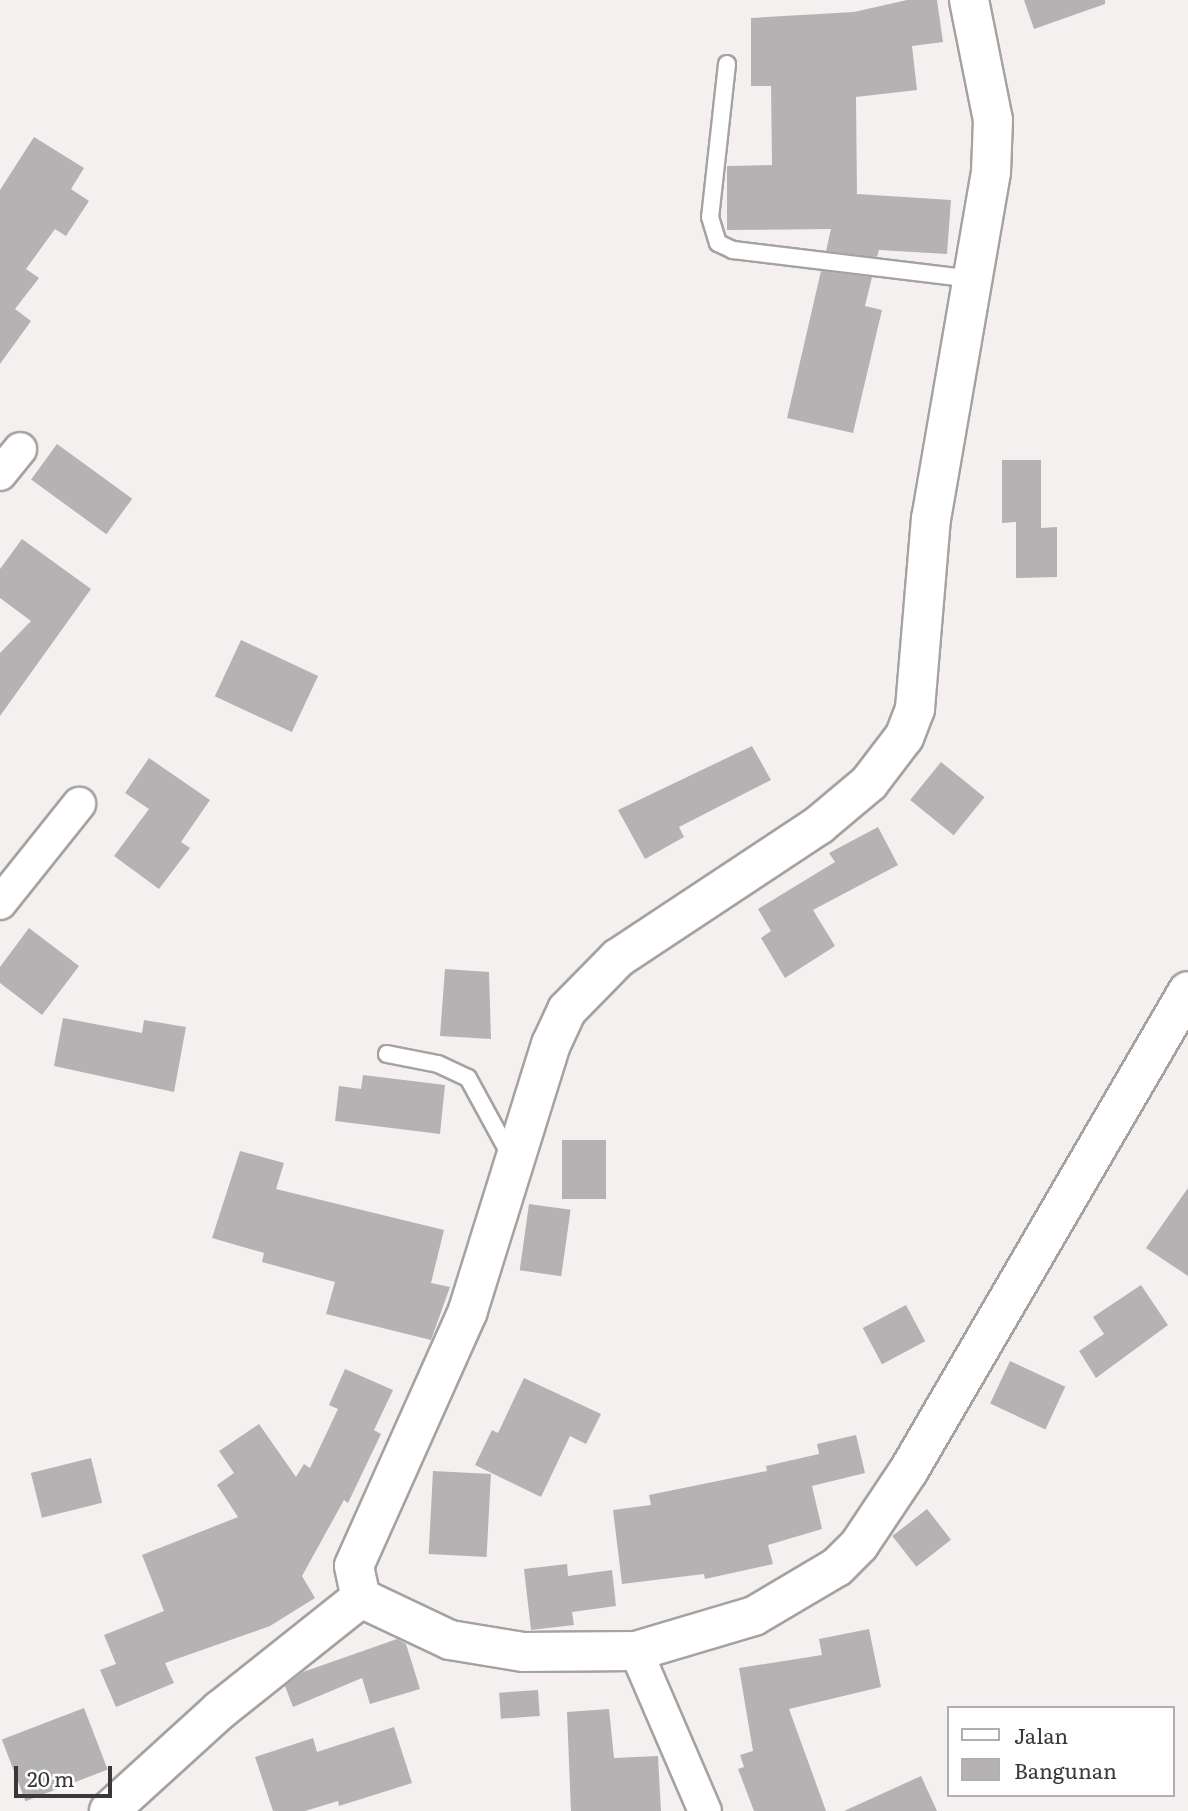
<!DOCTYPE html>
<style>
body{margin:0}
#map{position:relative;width:1188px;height:1811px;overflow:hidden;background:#f4f0ef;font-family:Literata,serif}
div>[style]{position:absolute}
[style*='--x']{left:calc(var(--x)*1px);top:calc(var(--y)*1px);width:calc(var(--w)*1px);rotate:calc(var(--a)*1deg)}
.building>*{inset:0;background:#b5b2b4;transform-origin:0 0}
.roads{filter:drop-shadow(2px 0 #a5a2a0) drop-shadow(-2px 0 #a5a2a0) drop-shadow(0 2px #a5a2a0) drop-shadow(0 -2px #a5a2a0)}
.lane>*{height:16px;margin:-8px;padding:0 8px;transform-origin:8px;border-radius:8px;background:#fff}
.street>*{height:32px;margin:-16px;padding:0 16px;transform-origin:16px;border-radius:16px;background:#fff}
.secondary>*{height:38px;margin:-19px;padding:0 19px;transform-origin:19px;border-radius:19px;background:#fff}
span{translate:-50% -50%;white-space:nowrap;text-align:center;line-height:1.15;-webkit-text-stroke:6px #fffefe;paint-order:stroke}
.legend{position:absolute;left:947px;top:1706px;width:228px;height:91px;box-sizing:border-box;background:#fffefe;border:2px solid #b0aeae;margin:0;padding:9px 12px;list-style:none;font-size:21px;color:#393737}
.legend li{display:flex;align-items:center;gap:14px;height:35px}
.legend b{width:35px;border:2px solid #b0aeae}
.scale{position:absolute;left:14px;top:1766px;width:98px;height:32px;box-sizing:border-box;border:4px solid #393737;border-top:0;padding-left:9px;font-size:21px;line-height:24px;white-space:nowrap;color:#393737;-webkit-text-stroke:5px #fffefe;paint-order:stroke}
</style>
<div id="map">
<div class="building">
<i style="clip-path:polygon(907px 0,937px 0,943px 42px,912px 46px,917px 90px,856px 97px,857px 194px,951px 200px,947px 254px,879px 250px,877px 257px,826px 251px,831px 229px,727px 230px,727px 166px,772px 165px,771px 86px,751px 86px,751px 18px,854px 12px)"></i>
<i style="clip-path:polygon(1024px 0,1105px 0,1105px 4px,1034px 29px)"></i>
<i style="clip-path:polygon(34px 137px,84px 168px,71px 189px,89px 201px,66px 236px,55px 229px,26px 269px,39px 278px,15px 309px,31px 321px,0 364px,0 190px)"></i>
<i style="clip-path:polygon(821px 271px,872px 277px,865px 306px,882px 310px,853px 433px,787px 418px)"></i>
<i style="left:57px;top:444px;width:93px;height:44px;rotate:36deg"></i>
<i style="clip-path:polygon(1002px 460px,1041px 460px,1041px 528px,1057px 527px,1057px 577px,1016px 578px,1016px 522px,1002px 523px)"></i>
<i style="clip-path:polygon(22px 539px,91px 589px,0 716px,0 653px,31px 621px,0 598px,0 569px)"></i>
<i style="left:241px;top:640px;width:85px;height:62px;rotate:25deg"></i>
<i style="clip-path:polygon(752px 746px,771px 780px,679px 827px,684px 837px,645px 859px,618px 810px)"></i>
<i style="clip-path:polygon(149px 758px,210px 800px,181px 842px,190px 848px,159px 889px,114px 856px,149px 809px,125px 793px)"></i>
<i style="left:941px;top:762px;width:56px;height:49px;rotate:39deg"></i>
<i style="clip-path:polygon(878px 827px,898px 865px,813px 910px,835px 946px,785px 978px,761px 938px,771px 931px,758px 909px,835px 862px,829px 853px)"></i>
<i style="clip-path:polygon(29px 928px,79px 966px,42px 1015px,0 983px,0 967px)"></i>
<i style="clip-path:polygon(445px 969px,489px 972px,491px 1039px,440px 1036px)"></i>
<i style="clip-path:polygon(63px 1018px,142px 1033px,144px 1020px,186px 1027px,174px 1092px,54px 1066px)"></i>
<i style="clip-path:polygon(363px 1075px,445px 1085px,440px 1134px,335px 1121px,339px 1086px,361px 1089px)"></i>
<i style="left:562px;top:1140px;width:44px;height:59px"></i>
<i style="clip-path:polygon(240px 1151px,284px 1163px,276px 1189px,444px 1230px,431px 1283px,450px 1287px,431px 1340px,326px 1314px,335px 1282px,262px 1262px,264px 1253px,212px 1238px)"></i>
<i style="clip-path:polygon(1188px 1188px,1188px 1276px,1146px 1248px)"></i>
<i style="left:529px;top:1204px;width:42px;height:67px;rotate:8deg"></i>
<i style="clip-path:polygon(1141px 1285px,1168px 1325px,1096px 1378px,1079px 1351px,1104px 1334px,1093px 1317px)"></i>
<i style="left:906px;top:1305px;width:41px;height:49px;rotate:62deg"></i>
<i style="left:1010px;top:1361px;width:61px;height:47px;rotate:25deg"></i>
<i style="clip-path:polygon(345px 1369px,393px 1390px,374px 1430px,381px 1434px,348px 1503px,344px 1500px,302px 1576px,315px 1598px,270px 1626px,165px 1663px,174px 1683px,116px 1707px,100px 1670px,116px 1664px,104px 1635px,164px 1611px,142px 1555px,238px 1517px,217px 1485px,234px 1473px,219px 1451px,259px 1424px,296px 1477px,304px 1464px,310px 1468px,338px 1409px,329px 1405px)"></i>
<i style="clip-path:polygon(524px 1378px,601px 1414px,586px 1444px,570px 1436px,541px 1497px,475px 1465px,492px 1430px,498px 1433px)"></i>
<i style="clip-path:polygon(856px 1435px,865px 1473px,812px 1486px,822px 1529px,768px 1545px,773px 1564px,705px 1579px,704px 1574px,622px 1584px,613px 1510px,651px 1505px,649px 1495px,767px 1471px,766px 1466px,819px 1454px,817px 1444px)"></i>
<i style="left:91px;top:1458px;width:46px;height:62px;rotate:76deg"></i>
<i style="left:433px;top:1471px;width:58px;height:83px;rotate:3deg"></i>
<i style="left:927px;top:1509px;width:39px;height:44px;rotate:52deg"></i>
<i style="clip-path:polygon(567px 1564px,568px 1576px,612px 1570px,616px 1606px,572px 1612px,574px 1625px,531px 1630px,524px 1569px)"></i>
<i style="clip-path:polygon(869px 1629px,881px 1687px,789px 1709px,826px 1811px,754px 1811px,738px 1769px,744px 1767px,740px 1755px,753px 1751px,739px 1668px,822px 1655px,819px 1639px)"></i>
<i style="clip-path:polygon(397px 1639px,406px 1644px,420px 1689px,370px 1704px,362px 1678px,293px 1707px,285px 1686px,303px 1672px)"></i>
<i style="left:538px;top:1690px;width:26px;height:39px;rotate:86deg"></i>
<i style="left:84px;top:1708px;width:66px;height:88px;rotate:69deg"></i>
<i style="clip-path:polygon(609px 1709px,614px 1758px,658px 1756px,661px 1811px,571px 1811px,567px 1712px)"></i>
<i style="clip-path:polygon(394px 1727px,412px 1783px,339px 1806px,338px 1801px,305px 1811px,273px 1811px,255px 1757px,313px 1738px,317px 1752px)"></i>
<i style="clip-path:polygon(921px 1776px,937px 1811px,844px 1811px)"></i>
</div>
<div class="roads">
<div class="lane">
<i style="--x:727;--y:64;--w:154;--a:96.3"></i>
<i style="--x:710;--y:217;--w:27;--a:73"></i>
<i style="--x:718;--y:243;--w:17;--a:25"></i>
<i style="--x:733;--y:250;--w:242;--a:6.9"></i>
<i style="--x:387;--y:1054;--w:52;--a:11.1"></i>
<i style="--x:438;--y:1064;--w:33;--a:25"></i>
<i style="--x:468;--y:1078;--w:88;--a:61.4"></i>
</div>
<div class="street">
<i style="--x:0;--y:474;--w:32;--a:-51"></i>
<i style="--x:0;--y:903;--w:127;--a:-51.4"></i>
<i style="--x:636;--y:1651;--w:174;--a:66.7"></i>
</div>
<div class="secondary">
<i style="--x:969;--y:0;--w:122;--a:78.7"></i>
<i style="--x:993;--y:120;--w:52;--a:92.2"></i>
<i style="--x:991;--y:172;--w:351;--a:99.8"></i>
<i style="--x:931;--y:518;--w:192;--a:94.8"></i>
<i style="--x:915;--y:709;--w:30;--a:111"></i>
<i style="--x:904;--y:737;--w:58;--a:127.3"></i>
<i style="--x:869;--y:783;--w:65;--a:140"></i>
<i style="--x:819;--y:825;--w:241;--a:146.5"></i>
<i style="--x:618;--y:958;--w:73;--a:134.4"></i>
<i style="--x:567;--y:1010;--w:38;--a:115"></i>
<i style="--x:551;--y:1044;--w:280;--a:107.3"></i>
<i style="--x:468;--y:1311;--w:279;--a:114.1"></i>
<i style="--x:354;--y:1566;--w:33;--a:78"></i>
<i style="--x:361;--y:1598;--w:98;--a:25.3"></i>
<i style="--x:450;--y:1640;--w:74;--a:9.3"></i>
<i style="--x:523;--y:1652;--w:113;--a:-0.5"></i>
<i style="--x:636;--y:1651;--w:123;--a:-16.5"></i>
<i style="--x:754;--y:1616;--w:96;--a:-30.6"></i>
<i style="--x:837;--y:1567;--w:31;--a:-45"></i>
<i style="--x:859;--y:1545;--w:90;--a:-56.3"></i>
<i style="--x:909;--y:1470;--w:554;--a:-59.78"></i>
<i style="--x:109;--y:1811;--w:150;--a:-42.3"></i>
<i style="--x:220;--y:1710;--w:180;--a:-38.5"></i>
</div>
</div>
<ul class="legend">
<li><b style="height:9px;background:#fff"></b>Jalan</li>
<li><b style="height:19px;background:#b5b2b4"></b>Bangunan</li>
</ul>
<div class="scale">20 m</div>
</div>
